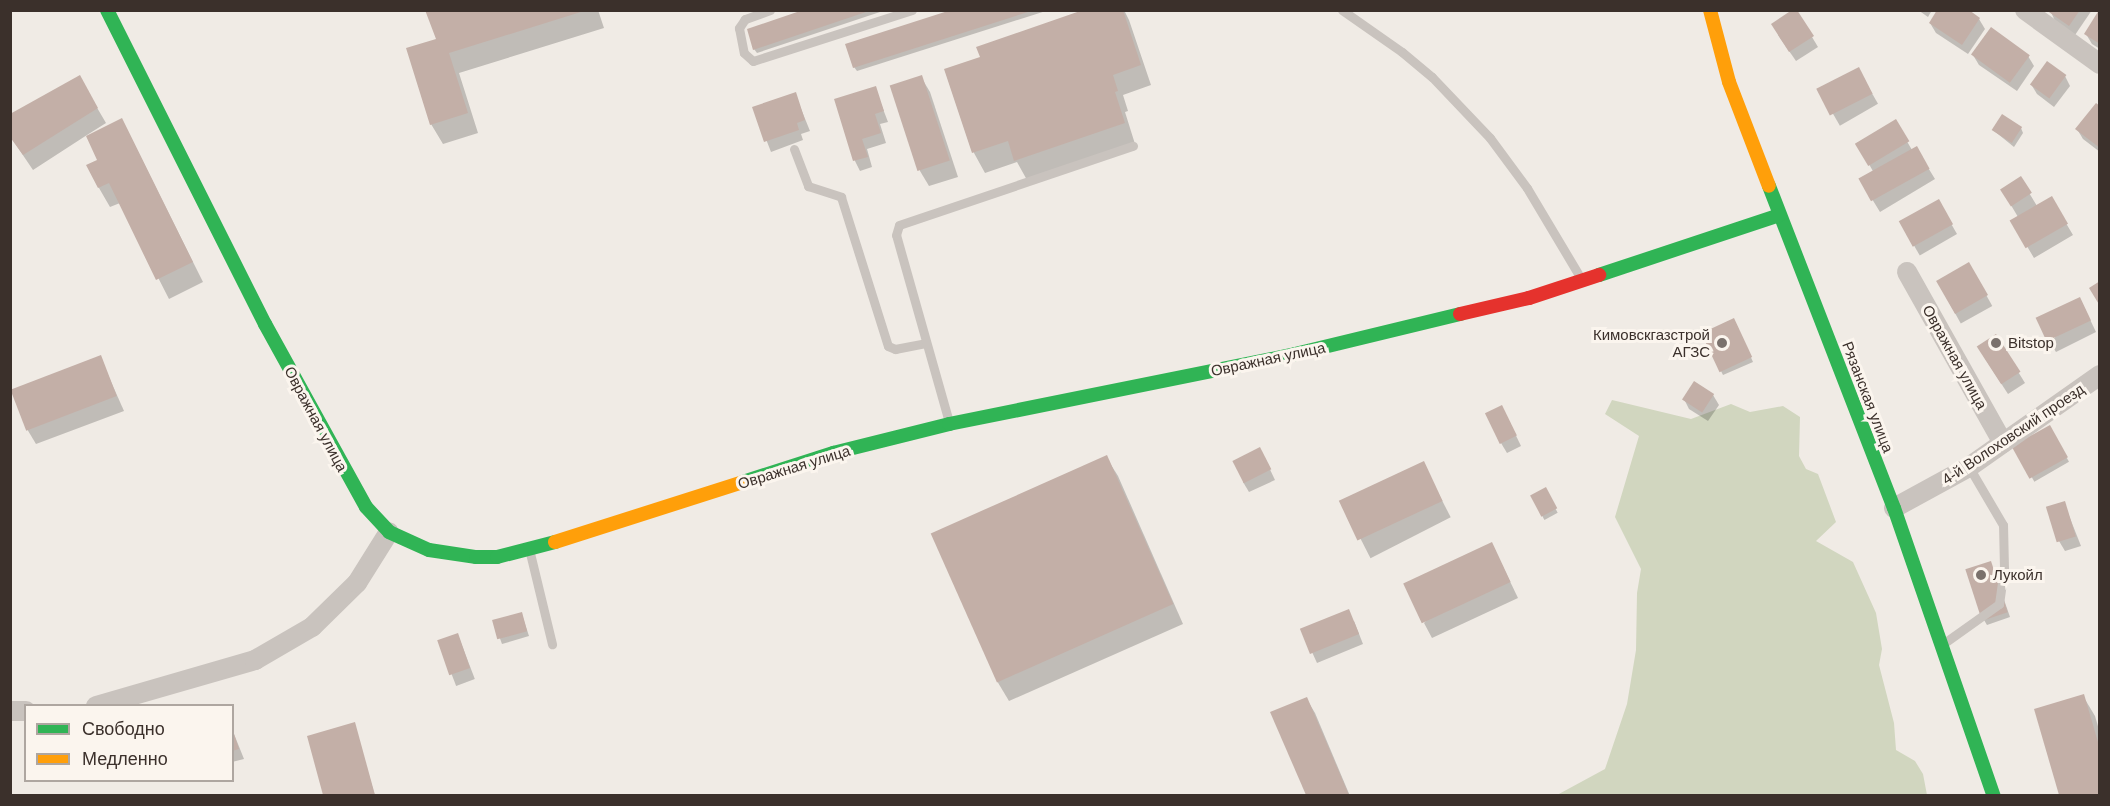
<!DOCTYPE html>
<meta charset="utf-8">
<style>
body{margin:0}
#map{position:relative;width:2110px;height:806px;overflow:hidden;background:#f0ebe5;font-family:Helvetica,sans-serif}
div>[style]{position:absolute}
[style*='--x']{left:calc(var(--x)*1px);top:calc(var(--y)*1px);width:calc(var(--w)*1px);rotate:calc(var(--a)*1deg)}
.green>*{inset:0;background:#d1d6bf}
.shadow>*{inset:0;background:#0003;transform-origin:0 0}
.building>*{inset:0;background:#c3afa7;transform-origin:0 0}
.lane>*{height:9px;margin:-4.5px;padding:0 4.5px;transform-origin:4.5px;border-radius:4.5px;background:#c9c3be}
.street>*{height:20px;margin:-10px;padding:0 10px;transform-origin:10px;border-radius:10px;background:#c9c3be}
.fast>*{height:14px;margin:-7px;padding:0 7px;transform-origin:7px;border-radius:7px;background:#30b455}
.slow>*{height:14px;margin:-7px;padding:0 7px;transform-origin:7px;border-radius:7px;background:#ff9f0a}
.jam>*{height:14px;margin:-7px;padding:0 7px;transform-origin:7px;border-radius:7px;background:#e5322d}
.dots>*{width:16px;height:16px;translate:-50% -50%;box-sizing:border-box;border:3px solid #fbf5ee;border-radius:50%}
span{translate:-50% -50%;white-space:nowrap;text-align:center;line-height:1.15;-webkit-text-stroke:6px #fbf5ee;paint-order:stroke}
.poi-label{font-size:15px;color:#3b302b}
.right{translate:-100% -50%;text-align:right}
.left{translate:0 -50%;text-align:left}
.street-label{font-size:15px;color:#3b302b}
.frame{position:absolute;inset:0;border:12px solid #3b302b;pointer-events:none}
.legend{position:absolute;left:24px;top:704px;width:210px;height:78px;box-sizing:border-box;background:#fbf5ee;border:2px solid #aea6a0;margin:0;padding:8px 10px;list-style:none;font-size:18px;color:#3b302b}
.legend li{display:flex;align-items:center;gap:12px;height:30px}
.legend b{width:30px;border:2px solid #aea6a0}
</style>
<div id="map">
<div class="green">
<i style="clip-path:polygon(1612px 400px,1691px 419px,1731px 404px,1750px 412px,1783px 406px,1800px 417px,1799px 456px,1806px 469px,1818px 474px,1836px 522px,1816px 541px,1853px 562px,1876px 613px,1882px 649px,1879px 665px,1894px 723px,1896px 750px,1915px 761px,1923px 774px,1927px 795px,1557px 795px,1605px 769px,1627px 704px,1636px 650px,1637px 593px,1641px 569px,1615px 517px,1639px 436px,1605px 414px)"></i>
</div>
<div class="shadow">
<i style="clip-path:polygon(428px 10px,598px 10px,604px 28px,459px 73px,478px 133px,443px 144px,431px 124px,438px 40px)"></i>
<i style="clip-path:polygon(808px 10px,886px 10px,757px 53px,754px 49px)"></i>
<i style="clip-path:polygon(956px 10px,1049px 10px,857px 71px,854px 67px)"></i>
<i style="clip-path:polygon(1088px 10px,1124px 10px,1129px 20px,1151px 85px,1123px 95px,1128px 111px,1125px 112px,1135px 144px,1027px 180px,1017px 162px,985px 173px,974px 153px,946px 70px,981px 58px)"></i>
<i style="clip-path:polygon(1918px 10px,1932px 10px,1928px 17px)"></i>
<i style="clip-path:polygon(2050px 10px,2092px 10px,2075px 35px,2055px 21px)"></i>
<i style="clip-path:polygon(2100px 13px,2100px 49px,2092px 44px,2086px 34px)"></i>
<i style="clip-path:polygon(1979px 19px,1985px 29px,1968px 54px,1936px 33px,1930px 23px)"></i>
<i style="clip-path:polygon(1778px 35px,1812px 37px,1818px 47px,1796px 61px)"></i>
<i style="clip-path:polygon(1973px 55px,2028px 56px,2034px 66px,2017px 91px,1979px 65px)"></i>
<i style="left:1858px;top:69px;width:40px;height:44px;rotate:60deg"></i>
<i style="clip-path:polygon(2065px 76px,2070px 86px,2054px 107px,2037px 94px,2031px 84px)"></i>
<i style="clip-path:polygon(79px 77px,106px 123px,87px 135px,88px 137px,122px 120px,203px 282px,169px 299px,120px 203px,110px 207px,99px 188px,88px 166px,99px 160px,87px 135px,33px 170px,10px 136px)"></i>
<i style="clip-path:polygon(921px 77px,930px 92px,958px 177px,929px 186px,920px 171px)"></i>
<i style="clip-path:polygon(875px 88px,888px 122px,880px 124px,886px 143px,867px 149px,872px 167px,860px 171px,855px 161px,836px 100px)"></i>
<i style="clip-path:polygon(795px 94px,810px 131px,801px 134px,803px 140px,771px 152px,754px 108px)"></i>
<i style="clip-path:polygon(2100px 108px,2100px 152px,2083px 139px,2077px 129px)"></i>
<i style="clip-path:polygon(1895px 121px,1912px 150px,1916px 148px,1935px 179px,1880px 212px,1861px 181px,1874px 173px,1857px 143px)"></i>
<i style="clip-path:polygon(2021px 128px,2023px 133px,2014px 147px,1993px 130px)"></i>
<i style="clip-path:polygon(2020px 178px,2037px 206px,2051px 198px,2073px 235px,2034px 258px,2012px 221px,2018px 217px,2002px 190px)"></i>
<i style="left:1938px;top:201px;width:38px;height:43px;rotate:60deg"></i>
<i style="left:1969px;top:264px;width:48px;height:36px;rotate:61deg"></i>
<i style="clip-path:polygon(2085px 309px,2096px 332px,2056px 352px,2050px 342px)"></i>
<i style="clip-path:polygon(1736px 324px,1753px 362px,1723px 375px,1721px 371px)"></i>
<i style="clip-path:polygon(1996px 336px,2025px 383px,2008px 394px,1984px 357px)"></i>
<i style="clip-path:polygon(100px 357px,124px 411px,36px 444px,27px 429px)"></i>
<i style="clip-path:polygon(1713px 395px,1719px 405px,1708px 421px,1689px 409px,1684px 399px)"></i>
<i style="clip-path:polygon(1507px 417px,1521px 446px,1507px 453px,1501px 443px)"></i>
<i style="left:2049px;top:427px;width:40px;height:40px;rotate:60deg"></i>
<i style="clip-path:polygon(1106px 457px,1118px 476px,1183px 624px,1009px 701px,997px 681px)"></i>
<i style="clip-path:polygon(1265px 459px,1275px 480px,1249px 492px,1243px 482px)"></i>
<i style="left:1423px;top:463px;width:61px;height:90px;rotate:63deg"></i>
<i style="left:1545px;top:489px;width:27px;height:15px;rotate:62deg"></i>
<i style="clip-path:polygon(2064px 503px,2081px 546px,2065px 551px,2059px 541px)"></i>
<i style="clip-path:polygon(1492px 544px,1518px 598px,1432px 638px,1424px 623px)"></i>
<i style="clip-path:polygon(1993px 568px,2010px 617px,1987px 625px,1984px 620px)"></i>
<i style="clip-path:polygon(523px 618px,529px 636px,502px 644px,494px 622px)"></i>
<i style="clip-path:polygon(1354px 621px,1363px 644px,1317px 663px,1302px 630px)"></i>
<i style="left:458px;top:635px;width:47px;height:20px;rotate:69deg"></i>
<i style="clip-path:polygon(2083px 696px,2095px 716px,2100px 733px,2100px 796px,2060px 796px,2036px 710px)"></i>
<i style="clip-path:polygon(1306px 698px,1315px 713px,1350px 796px,1308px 796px,1272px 713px)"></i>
<i style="clip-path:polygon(354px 724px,375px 796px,325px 796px,308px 737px)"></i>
<i style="clip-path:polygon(232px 729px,244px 759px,232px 762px)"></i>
</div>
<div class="building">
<i style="clip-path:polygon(425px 10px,454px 12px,584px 11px,449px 53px,468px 113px,430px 125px,406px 48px,436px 39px)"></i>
<i style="clip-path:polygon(803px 10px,869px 10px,869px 11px,753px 50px,747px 29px)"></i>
<i style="clip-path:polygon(951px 10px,1031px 11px,853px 68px,845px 44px)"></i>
<i style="clip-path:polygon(1083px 10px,1123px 10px,1141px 65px,1113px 75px,1118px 91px,1115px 92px,1125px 123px,1014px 161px,1008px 141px,972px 153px,944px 69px,980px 57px,976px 47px)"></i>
<i style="clip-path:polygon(1792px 10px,1797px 10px,1814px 36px,1789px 52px,1771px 24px)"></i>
<i style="clip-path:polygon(1937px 10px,1969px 10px,1980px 18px,1962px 45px,1929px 23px)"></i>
<i style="clip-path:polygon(2046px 10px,2080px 10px,2069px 26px)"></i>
<i style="clip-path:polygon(2099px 10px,2100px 10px,2100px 44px,2084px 34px)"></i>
<i style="left:1991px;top:27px;width:48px;height:34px;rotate:36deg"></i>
<i style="left:2047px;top:61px;width:24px;height:29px;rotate:36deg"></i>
<i style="left:1859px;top:67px;width:30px;height:48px;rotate:63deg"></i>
<i style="clip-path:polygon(80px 75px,98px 108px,23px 155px,10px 137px,10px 114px)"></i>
<i style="left:922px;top:75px;width:90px;height:34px;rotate:72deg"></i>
<i style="clip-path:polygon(876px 86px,884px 111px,875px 114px,881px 133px,862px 139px,868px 157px,853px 161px,834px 99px)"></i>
<i style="clip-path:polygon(796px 92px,805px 120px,797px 123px,799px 130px,764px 142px,752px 107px)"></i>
<i style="clip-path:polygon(2096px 103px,2100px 106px,2100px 148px,2075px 129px)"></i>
<i style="left:2002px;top:114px;width:24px;height:19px;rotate:33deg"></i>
<i style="clip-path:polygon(122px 118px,193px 262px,156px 280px,109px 183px,98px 188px,86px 165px,97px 160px,86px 136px)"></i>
<i style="left:1896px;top:119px;width:26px;height:48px;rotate:59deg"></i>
<i style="left:1917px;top:146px;width:26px;height:67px;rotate:61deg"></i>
<i style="left:2021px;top:176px;width:20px;height:25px;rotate:57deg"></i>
<i style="left:2052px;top:196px;width:32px;height:49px;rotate:60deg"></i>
<i style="left:1939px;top:199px;width:29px;height:46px;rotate:61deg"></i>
<i style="left:1969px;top:262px;width:38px;height:38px;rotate:60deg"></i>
<i style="clip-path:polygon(2100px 281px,2100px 306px,2089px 288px)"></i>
<i style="left:2080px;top:297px;width:26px;height:49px;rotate:65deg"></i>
<i style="left:1734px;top:318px;width:43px;height:36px;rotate:65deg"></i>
<i style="left:1996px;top:334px;width:45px;height:23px;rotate:57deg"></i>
<i style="left:101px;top:355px;width:44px;height:97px;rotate:69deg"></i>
<i style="left:1694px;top:381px;width:24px;height:22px;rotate:33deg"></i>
<i style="left:1502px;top:405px;width:34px;height:19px;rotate:64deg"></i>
<i style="left:2050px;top:425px;width:37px;height:44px;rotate:61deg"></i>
<i style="left:1260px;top:447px;width:25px;height:31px;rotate:63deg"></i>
<i style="left:1107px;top:455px;width:163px;height:193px;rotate:66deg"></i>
<i style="left:1424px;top:461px;width:44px;height:94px;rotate:65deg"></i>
<i style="left:1546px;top:487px;width:24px;height:18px;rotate:62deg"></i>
<i style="left:2065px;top:501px;width:37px;height:20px;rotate:73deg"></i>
<i style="left:1492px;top:542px;width:44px;height:98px;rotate:65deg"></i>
<i style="left:1991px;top:561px;width:54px;height:27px;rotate:72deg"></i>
<i style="left:1349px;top:609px;width:27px;height:53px;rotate:68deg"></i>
<i style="left:522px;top:612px;width:20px;height:31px;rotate:75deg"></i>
<i style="left:458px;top:633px;width:37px;height:22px;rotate:71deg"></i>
<i style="clip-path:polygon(2084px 694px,2100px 749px,2100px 795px,2059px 795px,2034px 709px)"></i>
<i style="clip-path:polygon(1307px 697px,1349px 795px,1306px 795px,1270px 712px)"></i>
<i style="clip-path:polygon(355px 722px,375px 795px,323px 795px,307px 736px)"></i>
<i style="clip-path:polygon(232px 728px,239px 749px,232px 751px)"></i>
</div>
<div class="lane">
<i style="--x:770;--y:10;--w:27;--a:160"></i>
<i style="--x:745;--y:19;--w:11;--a:124"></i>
<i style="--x:739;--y:28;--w:25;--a:79"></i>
<i style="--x:744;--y:53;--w:12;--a:42"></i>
<i style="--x:753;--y:61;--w:167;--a:-17.8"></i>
<i style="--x:1342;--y:10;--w:73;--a:35"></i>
<i style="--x:1402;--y:52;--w:39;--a:40"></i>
<i style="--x:1432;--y:77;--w:84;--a:46.4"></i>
<i style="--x:1490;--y:138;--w:62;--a:53.5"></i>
<i style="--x:1527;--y:188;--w:104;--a:59.2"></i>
<i style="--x:794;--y:149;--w:40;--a:69"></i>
<i style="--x:808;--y:186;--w:35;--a:18"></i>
<i style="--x:841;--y:197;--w:156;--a:72.5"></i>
<i style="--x:888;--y:346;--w:8;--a:23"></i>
<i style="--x:895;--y:349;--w:31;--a:-11"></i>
<i style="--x:949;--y:422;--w:194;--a:-105.8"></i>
<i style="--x:896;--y:235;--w:10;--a:-73"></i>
<i style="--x:899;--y:225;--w:247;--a:-18.7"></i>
<i style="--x:530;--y:553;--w:94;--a:76.4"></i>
<i style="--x:1947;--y:641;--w:64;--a:-35.4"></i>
<i style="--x:1999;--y:604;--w:36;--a:-82"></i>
<i style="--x:2004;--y:568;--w:43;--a:-91.3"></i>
<i style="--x:2003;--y:525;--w:67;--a:-120.4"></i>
</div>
<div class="street">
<i style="--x:2025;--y:10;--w:92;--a:35.8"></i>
<i style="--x:1907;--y:272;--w:196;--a:60.7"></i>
<i style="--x:1894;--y:508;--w:85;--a:-28.7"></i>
<i style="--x:1969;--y:467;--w:160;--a:-35.1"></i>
<i style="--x:96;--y:706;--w:166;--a:-16.1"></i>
<i style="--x:255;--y:660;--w:66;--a:-30.1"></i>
<i style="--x:312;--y:627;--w:63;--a:-44.4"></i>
<i style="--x:357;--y:583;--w:60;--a:-57.9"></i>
<i style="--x:10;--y:711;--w:16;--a:0"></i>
</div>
<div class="fast">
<i style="--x:107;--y:10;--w:352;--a:63.3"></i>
<i style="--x:265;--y:324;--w:209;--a:61.1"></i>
<i style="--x:366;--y:507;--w:34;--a:47"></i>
<i style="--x:389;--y:532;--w:44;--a:24.2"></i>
<i style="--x:429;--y:550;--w:48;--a:8.5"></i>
<i style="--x:476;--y:557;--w:21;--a:0"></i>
<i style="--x:497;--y:557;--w:60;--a:-14.5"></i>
<i style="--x:1769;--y:186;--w:345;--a:68.8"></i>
<i style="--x:1894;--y:508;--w:305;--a:70.9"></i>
<i style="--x:1599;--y:275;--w:190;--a:-18.4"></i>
<i style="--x:743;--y:482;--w:95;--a:-17.9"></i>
<i style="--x:833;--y:453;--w:120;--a:-14"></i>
<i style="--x:949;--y:424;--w:353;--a:-11.4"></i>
<i style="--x:1295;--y:354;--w:170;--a:-13.6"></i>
</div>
<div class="slow">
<i style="--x:1710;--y:10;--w:74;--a:75.2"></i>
<i style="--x:1729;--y:82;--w:111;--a:69"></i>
<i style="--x:555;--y:542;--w:197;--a:-17.7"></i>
</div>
<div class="jam">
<i style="--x:1460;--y:314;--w:71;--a:-13.1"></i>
<i style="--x:1529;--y:298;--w:74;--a:-18.2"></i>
</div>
<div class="dots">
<i style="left:1722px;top:343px;background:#7a716c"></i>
<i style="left:1996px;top:343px;background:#7a716c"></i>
<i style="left:1981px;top:575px;background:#7a716c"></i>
</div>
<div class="poi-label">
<span class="right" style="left:1710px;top:343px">Кимовскгазстрой<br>АГЗС</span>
<span class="left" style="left:2008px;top:343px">Bitstop</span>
<span class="left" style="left:1993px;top:575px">Лукойл</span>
</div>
<div class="street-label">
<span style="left:1955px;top:357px;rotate:61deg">Овражная улица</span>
<span style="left:1268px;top:359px;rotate:-12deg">Овражная улица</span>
<span style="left:1868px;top:397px;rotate:69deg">Рязанская улица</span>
<span style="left:316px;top:419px;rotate:62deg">Овражная улица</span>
<span style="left:2013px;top:434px;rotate:-34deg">4-й Волоховский проезд</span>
<span style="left:794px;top:467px;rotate:-17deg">Овражная улица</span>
</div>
<div class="frame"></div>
<ul class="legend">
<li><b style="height:8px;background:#30b455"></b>Свободно</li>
<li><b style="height:8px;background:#ff9f0a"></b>Медленно</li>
</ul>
</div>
